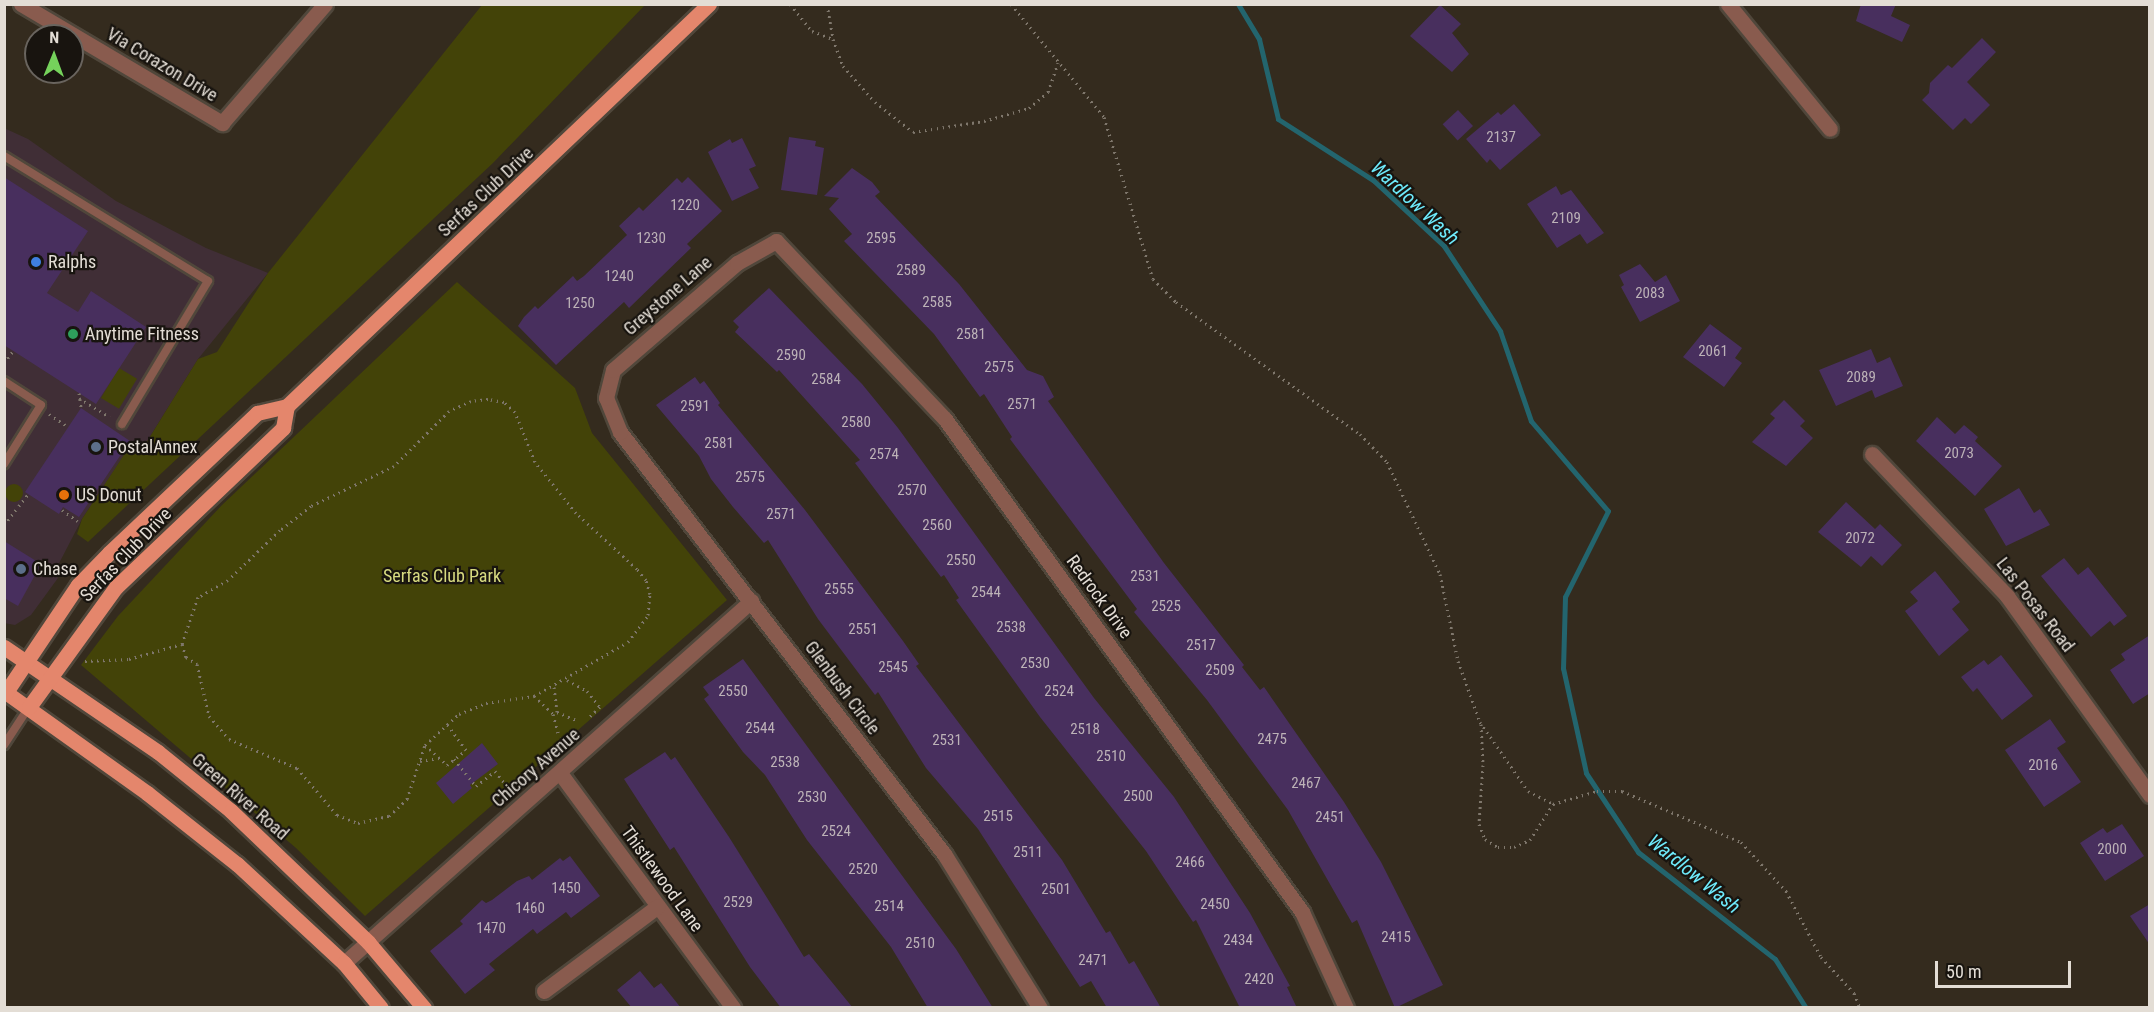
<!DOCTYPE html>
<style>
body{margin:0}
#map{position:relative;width:2154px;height:1012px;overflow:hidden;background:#342b1e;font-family:"Roboto Condensed",sans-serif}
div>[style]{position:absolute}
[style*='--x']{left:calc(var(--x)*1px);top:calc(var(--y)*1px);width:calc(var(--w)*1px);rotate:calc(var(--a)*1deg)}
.commercial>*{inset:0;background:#402e36}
.green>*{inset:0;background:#434308;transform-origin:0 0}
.round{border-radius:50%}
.stream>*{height:5px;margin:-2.5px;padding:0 2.5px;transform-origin:2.5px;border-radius:2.5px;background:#23656e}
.building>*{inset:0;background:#482f5e;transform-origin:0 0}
.path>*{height:3px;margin-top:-1.5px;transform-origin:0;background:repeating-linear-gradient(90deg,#7f776c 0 1.5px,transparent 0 6px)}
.roads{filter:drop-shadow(2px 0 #50473b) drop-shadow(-2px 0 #50473b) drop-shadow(0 2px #50473b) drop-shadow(0 -2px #50473b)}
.service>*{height:8px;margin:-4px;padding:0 4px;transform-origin:4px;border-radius:4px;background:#895b4e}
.minor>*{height:15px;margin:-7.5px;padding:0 7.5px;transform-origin:7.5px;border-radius:7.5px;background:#895b4e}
.primary>*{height:15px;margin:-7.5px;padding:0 7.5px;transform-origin:7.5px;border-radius:7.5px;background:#e4866c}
.dots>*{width:16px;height:16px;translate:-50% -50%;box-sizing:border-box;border:3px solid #18140f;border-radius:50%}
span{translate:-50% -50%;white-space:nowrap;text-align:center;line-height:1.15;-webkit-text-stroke:4.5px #18140f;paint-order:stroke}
.number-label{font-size:15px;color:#bcb2b7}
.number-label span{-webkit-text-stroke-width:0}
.street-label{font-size:18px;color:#e3ddd5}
.poi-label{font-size:18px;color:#e3ddd5}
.left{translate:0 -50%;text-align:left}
.park-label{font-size:18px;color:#d7da80}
.water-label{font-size:20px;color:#6eebfc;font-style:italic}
.frame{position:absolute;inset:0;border:6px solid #e3ddd5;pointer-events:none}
.north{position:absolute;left:24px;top:24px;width:60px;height:60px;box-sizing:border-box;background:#18140f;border:2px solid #69645e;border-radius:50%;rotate:1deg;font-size:16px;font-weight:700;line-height:24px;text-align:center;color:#e3ddd5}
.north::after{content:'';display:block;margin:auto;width:21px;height:27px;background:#75d25b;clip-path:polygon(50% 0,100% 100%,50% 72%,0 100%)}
.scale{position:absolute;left:1935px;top:961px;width:136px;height:27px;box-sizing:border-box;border:3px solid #e3ddd5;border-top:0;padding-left:8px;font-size:18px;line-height:21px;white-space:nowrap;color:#e3ddd5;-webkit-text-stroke:4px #18140f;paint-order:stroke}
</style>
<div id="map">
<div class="commercial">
<i style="clip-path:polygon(4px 128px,28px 139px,116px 201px,206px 248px,268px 273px,198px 359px,143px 448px,133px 442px,82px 519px,54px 573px,58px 578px,31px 615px,15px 625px,4px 623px)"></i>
</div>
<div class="green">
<i style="clip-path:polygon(482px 5px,645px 5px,493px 163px,88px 542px,77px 534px,82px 519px,133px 441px,143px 448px,198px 359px,217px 352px,268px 273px)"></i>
<i style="clip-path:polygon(457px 282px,575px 388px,592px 433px,727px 600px,365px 916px,296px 848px,81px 665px,118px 616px,222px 505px)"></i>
<i style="left:119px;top:368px;width:21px;height:35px;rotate:31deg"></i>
<i class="round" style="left:5px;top:484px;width:18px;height:18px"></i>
</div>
<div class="stream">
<i style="--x:1238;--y:4;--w:41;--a:59"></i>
<i style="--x:1259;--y:39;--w:82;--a:76.6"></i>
<i style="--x:1278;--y:119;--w:113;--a:32.7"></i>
<i style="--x:1373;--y:180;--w:97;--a:42.9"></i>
<i style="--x:1444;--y:246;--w:102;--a:56.6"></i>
<i style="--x:1500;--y:331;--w:95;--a:71"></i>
<i style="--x:1531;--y:421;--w:118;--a:49.5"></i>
<i style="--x:1608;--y:511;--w:96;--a:116.6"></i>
<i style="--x:1565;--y:597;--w:71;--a:91.6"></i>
<i style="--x:1563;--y:668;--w:107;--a:77.6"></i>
<i style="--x:1586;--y:773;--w:95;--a:56.6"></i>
<i style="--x:1638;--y:852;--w:174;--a:38"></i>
<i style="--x:1775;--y:959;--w:58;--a:57.7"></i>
</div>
<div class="building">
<i style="clip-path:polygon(1861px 4px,1896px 4px,1891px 16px,1910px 25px,1902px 42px,1856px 21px)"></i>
<i style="clip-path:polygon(1440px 5px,1461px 24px,1452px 33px,1469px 54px,1452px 72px,1410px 36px)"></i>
<i style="clip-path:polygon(1982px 38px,1996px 52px,1967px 82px,1990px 105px,1971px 124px,1965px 118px,1953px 130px,1922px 100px,1929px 93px,1930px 83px,1948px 65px,1952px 68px)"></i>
<i style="clip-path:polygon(1514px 104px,1541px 135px,1500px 170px,1490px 159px,1487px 163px,1466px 139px,1498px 112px,1501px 115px)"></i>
<i style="left:1458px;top:110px;width:22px;height:21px;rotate:47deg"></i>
<i style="clip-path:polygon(789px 137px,816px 141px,815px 146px,824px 148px,817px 195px,781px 190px)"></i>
<i style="clip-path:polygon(742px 138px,756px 166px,749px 169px,759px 188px,732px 201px,708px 152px,730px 139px,732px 143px)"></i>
<i style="clip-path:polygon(852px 168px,872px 182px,880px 192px,875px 196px,959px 284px,1027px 370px,1043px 376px,1054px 397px,1048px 401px,1164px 563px,1244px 665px,1242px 667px,1260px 690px,1264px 687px,1344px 802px,1381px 862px,1443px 985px,1395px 1008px,1357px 920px,1352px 923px,1288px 810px,1207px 700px,1134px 612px,1137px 609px,1010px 439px,1012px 437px,984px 394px,980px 397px,934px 334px,844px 241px,852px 234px,829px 209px,839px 198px,824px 196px)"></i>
<i style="clip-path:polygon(4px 177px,88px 231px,47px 293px,78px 312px,91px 291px,146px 327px,96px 404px,4px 345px)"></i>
<i style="clip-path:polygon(688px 177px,722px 211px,687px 244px,691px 248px,629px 308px,624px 302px,556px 365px,518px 326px,524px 317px,535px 306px,538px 309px,573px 276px,577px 281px,584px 276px,627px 235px,619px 226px,639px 207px,643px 211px,677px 178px,682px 183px)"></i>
<i style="clip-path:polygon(1556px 186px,1561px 195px,1571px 190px,1604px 233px,1587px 244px,1580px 234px,1557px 248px,1527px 204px)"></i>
<i style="clip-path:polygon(1640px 264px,1655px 282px,1666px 275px,1680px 301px,1640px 322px,1621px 287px,1624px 285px,1619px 275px)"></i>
<i style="clip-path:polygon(769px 288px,862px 384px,898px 428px,1094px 698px,1174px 797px,1250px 913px,1290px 986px,1287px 987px,1297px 1008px,1240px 1008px,1196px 920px,1193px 922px,1146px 851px,1040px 717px,956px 600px,959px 598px,944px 575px,941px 577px,855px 463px,860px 460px,779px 370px,777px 372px,735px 332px,739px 327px,733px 321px)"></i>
<i style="clip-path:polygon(1710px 324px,1742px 348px,1735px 358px,1742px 363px,1724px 387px,1683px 357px)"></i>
<i style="clip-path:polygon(1871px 349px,1877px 363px,1890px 357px,1903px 386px,1875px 398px,1872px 390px,1836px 406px,1819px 370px)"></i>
<i style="clip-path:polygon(695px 377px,700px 384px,704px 381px,720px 403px,718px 405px,805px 510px,903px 641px,919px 664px,916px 666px,1062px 860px,1106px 933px,1110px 931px,1129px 964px,1134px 961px,1161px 1008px,1107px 1008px,1091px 981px,1080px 987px,978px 829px,926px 768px,878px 692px,875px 695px,818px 619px,768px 540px,764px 543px,733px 507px,711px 479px,699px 456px,656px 405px)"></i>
<i style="clip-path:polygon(1784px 400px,1805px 421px,1800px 426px,1813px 438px,1786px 466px,1752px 442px,1775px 418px,1770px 414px)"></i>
<i style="clip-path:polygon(81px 408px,130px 441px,79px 517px,63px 507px,59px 514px,25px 492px)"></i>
<i style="clip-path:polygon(1937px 417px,1955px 434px,1964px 425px,1978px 437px,1975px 441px,2002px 466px,1975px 496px,1916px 441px)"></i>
<i style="clip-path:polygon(2019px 488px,2034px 513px,2040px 509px,2050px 525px,2006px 546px,1984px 509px)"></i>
<i style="clip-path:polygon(1846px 502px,1875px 529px,1880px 524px,1902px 545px,1882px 566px,1871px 556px,1861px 567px,1818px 532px)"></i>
<i style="clip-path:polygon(4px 541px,41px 564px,18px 606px,4px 598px)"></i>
<i style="clip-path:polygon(2064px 558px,2078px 575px,2088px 567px,2127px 616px,2114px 626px,2110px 621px,2091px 637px,2041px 576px)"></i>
<i style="clip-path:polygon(1935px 571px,1960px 602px,1952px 609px,1969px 630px,1939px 656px,1905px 611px,1918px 601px,1910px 592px)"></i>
<i style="clip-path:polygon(2150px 635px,2150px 693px,2133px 704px,2110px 670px,2125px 660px,2121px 654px)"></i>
<i style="clip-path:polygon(2001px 655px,2033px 696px,2002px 720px,1977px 688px,1973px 692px,1961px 677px,1984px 660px,1988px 665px)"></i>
<i style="clip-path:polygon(743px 659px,956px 949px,993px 1008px,928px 1008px,891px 947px,807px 840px,765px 775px,743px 752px,704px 699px,709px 695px,703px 687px)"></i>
<i style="clip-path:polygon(2050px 719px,2066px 742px,2057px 748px,2081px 782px,2044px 807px,2005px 750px)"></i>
<i style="clip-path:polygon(482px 743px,498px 764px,470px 785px,472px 788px,453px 804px,436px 783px)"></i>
<i style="clip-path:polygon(665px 752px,671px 760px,675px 757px,729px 837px,804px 957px,809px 954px,853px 1008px,781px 1008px,750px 967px,674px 847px,670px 850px,624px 779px)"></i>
<i style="clip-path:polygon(2122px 824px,2144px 856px,2105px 881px,2080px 843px,2103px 828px,2107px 833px)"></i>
<i style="clip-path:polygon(570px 856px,600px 896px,571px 918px,566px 912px,537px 934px,533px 929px,489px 964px,495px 970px,465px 994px,430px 951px,463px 924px,460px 921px,482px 900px,486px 903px,492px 900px,517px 881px,529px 876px,532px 880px,560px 858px,563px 861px)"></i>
<i style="clip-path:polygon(2150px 904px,2150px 945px,2130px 916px)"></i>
<i style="clip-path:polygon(640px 971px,654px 988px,661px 983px,681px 1008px,632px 1008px,617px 990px)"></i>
</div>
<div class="path">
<i style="--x:790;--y:4;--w:35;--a:51"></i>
<i style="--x:812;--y:31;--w:22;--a:21"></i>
<i style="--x:827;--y:4;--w:36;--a:80"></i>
<i style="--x:833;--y:39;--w:29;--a:70"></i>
<i style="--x:843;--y:66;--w:48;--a:48.4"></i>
<i style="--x:875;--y:102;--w:48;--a:38.3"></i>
<i style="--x:913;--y:132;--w:72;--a:-8.8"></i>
<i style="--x:984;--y:121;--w:47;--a:-16.1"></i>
<i style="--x:1029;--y:108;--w:25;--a:-40"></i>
<i style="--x:1048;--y:92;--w:31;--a:-71"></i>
<i style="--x:1011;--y:4;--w:146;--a:50.5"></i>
<i style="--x:1104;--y:117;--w:169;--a:73.2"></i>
<i style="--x:1153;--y:279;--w:33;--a:45"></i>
<i style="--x:1176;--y:302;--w:226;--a:35.7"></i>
<i style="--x:1360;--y:434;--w:39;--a:46"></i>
<i style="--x:1387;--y:462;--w:124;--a:64.7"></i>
<i style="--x:1440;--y:574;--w:89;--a:78.3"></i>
<i style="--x:1458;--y:661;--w:65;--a:70.2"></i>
<i style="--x:1480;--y:722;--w:84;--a:55.2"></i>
<i style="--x:1528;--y:791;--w:28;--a:27"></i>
<i style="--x:1553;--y:804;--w:46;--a:-16.5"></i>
<i style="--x:1597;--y:791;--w:25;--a:0"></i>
<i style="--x:1622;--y:791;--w:129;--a:23.2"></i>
<i style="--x:1741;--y:842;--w:67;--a:47.4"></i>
<i style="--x:1786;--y:891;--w:75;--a:62.1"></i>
<i style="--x:1821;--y:957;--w:49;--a:47.5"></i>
<i style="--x:1854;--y:993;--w:16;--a:68"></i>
<i style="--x:4;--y:363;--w:15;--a:-53"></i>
<i style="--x:79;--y:393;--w:15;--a:82"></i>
<i style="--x:79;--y:398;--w:36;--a:32"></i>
<i style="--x:49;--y:414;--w:23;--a:34"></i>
<i style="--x:62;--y:510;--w:19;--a:35"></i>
<i style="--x:4;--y:525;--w:39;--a:-52"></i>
<i style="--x:85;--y:661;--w:44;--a:-2.6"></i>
<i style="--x:129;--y:659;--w:55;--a:-15.8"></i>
<i style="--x:567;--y:680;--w:23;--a:29"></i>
<i style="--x:587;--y:691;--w:21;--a:51"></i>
<i style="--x:600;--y:707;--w:16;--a:137"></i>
<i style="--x:554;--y:687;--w:25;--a:83"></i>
<i style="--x:557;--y:712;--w:23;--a:23"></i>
<i style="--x:534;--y:696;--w:108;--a:-29.9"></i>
<i style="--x:628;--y:642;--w:34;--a:-53"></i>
<i style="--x:648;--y:615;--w:21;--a:-85"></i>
<i style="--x:650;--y:594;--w:15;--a:-106"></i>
<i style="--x:646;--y:580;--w:14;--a:-129"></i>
<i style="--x:637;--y:569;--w:83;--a:-137.4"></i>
<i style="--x:576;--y:513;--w:65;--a:-128.8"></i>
<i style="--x:535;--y:462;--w:54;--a:-111.8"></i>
<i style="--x:515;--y:412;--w:15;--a:-138"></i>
<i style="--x:504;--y:402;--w:16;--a:-169"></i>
<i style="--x:488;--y:399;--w:17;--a:173"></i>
<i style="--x:471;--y:401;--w:24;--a:156"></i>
<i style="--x:449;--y:411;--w:78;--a:135"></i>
<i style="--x:394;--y:466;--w:92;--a:154.3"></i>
<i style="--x:311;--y:506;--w:39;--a:142"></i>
<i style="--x:280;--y:530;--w:72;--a:136.1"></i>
<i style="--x:228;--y:580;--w:34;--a:150"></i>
<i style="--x:198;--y:597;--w:50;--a:108.8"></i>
<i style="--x:182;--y:644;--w:14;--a:73"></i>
<i style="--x:186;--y:657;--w:13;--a:32"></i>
<i style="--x:197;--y:664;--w:53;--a:77"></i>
<i style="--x:209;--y:716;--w:30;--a:49"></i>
<i style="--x:229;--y:739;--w:74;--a:23.1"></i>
<i style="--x:297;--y:768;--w:62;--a:49.6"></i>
<i style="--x:337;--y:815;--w:22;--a:21"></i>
<i style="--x:358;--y:823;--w:32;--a:-13"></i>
<i style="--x:389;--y:816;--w:25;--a:-43"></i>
<i style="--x:407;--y:799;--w:57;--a:-71.6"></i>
<i style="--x:425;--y:745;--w:46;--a:-42.4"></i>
<i style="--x:459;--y:714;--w:29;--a:-22"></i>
<i style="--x:486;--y:703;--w:49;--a:-8.3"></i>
<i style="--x:534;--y:696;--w:26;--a:43"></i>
<i style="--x:553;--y:714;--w:24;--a:75"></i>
<i style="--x:1481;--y:724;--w:41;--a:87.2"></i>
<i style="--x:1483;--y:765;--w:59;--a:93.9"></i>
<i style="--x:1479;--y:824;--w:16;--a:68"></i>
<i style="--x:1485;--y:839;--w:15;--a:32"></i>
<i style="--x:1498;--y:847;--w:16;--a:0"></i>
<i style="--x:1514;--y:847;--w:17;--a:-24"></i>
<i style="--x:1530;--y:840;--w:43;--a:-57.4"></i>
<i style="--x:425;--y:745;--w:30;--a:42"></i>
<i style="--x:447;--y:765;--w:24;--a:-38"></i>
<i style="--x:466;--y:750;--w:32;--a:-126"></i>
<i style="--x:454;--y:759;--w:35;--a:51"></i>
<i style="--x:476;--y:786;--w:24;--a:-38"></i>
<i style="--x:495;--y:771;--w:18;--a:52"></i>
<i style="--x:420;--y:761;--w:19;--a:-9"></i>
</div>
<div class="roads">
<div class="service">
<i style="--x:4;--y:156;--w:239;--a:31.5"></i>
<i style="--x:208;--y:281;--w:167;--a:121"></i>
<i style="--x:4;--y:381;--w:44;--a:33"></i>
<i style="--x:41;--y:405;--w:70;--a:122.1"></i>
<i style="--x:4;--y:745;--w:45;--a:-56.7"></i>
</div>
<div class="minor">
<i style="--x:21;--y:4;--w:234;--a:30.6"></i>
<i style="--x:222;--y:123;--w:157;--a:-49.1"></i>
<i style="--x:1728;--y:4;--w:161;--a:50.8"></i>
<i style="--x:1872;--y:454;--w:196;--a:46.4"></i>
<i style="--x:2007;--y:596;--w:245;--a:54.3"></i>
<i style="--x:560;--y:773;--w:292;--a:53.6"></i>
<i style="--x:344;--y:963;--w:545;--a:-41.65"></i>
<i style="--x:544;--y:991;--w:142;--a:-36.7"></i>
<i style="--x:1040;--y:1008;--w:181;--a:-121.9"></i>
<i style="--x:944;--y:854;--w:532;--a:-127.52"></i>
<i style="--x:620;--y:432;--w:37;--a:-112"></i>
<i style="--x:606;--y:398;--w:29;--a:-76"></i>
<i style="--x:613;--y:370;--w:164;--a:-40.8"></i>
<i style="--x:737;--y:263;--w:45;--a:-29.4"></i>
<i style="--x:776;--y:241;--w:245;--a:46.5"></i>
<i style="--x:945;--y:419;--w:609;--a:54.09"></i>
<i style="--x:1302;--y:912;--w:106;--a:65.4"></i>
</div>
<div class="primary">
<i style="--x:4;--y:647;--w:186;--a:34.3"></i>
<i style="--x:158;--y:752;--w:94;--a:38.9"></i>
<i style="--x:231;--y:811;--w:190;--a:43.7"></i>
<i style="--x:368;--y:942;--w:87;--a:49.7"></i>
<i style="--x:4;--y:691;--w:176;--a:35.5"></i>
<i style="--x:147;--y:793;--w:115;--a:38.3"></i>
<i style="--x:237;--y:864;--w:146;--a:42.8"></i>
<i style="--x:344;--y:963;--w:58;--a:50.6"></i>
<i style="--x:6;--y:692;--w:129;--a:-56.1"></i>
<i style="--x:78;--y:585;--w:45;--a:-45.9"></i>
<i style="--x:109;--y:553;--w:204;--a:-43.4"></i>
<i style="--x:257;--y:413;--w:31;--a:-13"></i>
<i style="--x:287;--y:406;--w:583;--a:-43.61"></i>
<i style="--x:29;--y:707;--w:148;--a:-54.1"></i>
<i style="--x:116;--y:587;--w:231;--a:-43.6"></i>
<i style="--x:283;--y:428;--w:22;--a:-80"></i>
</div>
</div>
<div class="dots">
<i style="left:36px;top:262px;background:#3f7fe0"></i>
<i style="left:73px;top:334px;background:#2e9e5b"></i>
<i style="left:96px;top:447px;background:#5c6f8a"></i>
<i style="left:64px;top:495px;background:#e8710a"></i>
<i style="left:21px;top:569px;background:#5c6f8a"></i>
</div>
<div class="number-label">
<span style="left:1501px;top:138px">2137</span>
<span style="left:685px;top:206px">1220</span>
<span style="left:1566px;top:219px">2109</span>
<span style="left:651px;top:239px">1230</span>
<span style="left:881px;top:239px">2595</span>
<span style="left:911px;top:271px">2589</span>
<span style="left:619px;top:277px">1240</span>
<span style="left:1650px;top:294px">2083</span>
<span style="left:937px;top:303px">2585</span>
<span style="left:580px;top:304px">1250</span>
<span style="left:971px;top:335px">2581</span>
<span style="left:1713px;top:352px">2061</span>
<span style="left:791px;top:356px">2590</span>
<span style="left:999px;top:368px">2575</span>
<span style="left:1861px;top:378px">2089</span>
<span style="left:826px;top:380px">2584</span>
<span style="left:1022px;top:405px">2571</span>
<span style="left:695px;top:407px">2591</span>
<span style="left:856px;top:423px">2580</span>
<span style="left:719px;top:444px">2581</span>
<span style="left:1959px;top:454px">2073</span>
<span style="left:884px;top:455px">2574</span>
<span style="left:750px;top:478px">2575</span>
<span style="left:912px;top:491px">2570</span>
<span style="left:781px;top:515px">2571</span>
<span style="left:937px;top:526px">2560</span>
<span style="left:1860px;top:539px">2072</span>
<span style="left:961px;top:561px">2550</span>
<span style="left:1145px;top:577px">2531</span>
<span style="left:839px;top:590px">2555</span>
<span style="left:986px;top:593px">2544</span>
<span style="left:1166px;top:607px">2525</span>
<span style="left:1011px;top:628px">2538</span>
<span style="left:863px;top:630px">2551</span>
<span style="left:1201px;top:646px">2517</span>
<span style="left:1035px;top:664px">2530</span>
<span style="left:893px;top:668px">2545</span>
<span style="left:1220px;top:671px">2509</span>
<span style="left:733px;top:692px">2550</span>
<span style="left:1059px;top:692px">2524</span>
<span style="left:760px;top:729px">2544</span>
<span style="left:1085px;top:730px">2518</span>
<span style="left:1272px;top:740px">2475</span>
<span style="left:947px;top:741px">2531</span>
<span style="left:1111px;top:757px">2510</span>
<span style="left:785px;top:763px">2538</span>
<span style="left:2043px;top:766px">2016</span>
<span style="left:1306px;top:784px">2467</span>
<span style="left:1138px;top:797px">2500</span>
<span style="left:812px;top:798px">2530</span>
<span style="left:998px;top:817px">2515</span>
<span style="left:1330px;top:818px">2451</span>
<span style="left:836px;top:832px">2524</span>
<span style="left:2112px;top:850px">2000</span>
<span style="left:1028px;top:853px">2511</span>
<span style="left:1190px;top:863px">2466</span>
<span style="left:863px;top:870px">2520</span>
<span style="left:566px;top:889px">1450</span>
<span style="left:1056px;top:890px">2501</span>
<span style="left:738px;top:903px">2529</span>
<span style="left:1215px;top:905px">2450</span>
<span style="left:889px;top:907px">2514</span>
<span style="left:530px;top:909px">1460</span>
<span style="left:491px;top:929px">1470</span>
<span style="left:1396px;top:938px">2415</span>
<span style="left:1238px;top:941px">2434</span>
<span style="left:920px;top:944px">2510</span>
<span style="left:1093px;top:961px">2471</span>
<span style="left:1259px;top:980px">2420</span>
</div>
<div class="street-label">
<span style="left:162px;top:65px;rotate:31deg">Via Corazon Drive</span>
<span style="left:486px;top:192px;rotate:-43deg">Serfas Club Drive</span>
<span style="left:668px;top:296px;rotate:-41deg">Greystone Lane</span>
<span style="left:126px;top:555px;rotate:-46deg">Serfas Club Drive</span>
<span style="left:1099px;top:597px;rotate:54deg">Redrock Drive</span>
<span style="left:2035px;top:605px;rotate:52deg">Las Posas Road</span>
<span style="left:842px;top:688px;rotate:53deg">Glenbush Circle</span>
<span style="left:536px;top:768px;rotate:-41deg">Chicory Avenue</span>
<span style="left:240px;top:797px;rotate:41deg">Green River Road</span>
<span style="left:662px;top:879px;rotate:54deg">Thistlewood Lane</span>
</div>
<div class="poi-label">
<span class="left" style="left:48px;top:262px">Ralphs</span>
<span class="left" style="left:85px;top:334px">Anytime Fitness</span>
<span class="left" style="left:108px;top:447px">PostalAnnex</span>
<span class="left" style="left:76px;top:495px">US Donut</span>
<span class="left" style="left:33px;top:569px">Chase</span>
</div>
<div class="park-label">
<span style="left:442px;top:576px">Serfas Club Park</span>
</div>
<div class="water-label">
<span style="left:1415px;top:203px;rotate:43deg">Wardlow Wash</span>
<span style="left:1694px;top:874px;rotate:39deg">Wardlow Wash</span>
</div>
<div class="frame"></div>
<div class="north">N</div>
<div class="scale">50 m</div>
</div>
